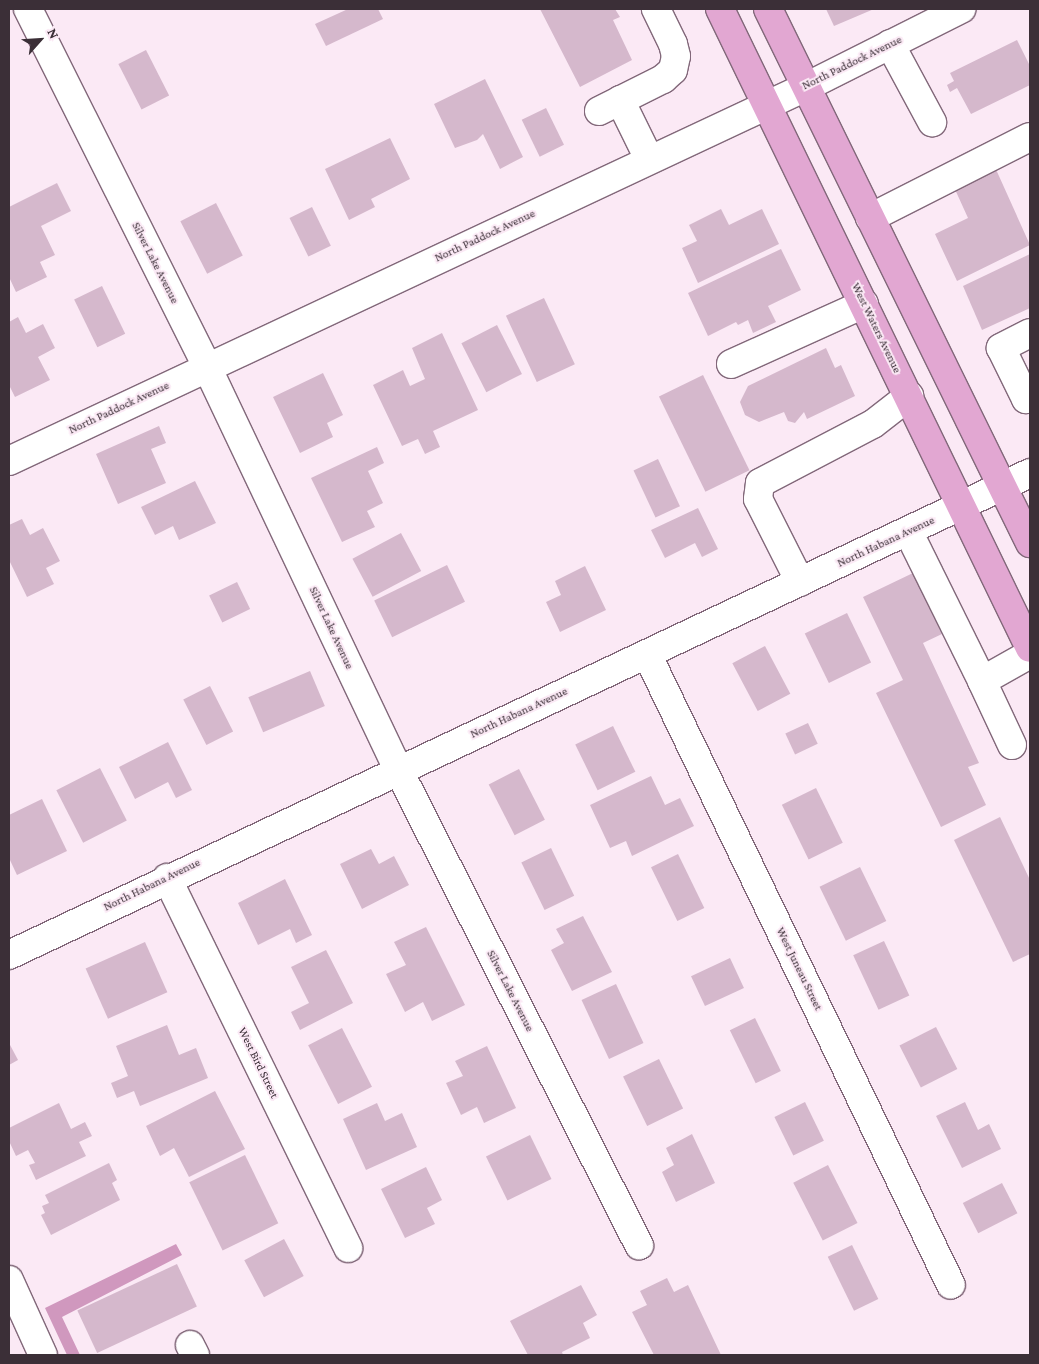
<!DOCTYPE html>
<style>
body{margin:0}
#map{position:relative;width:1039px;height:1364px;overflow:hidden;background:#fbe9f5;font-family:"Crimson Pro",serif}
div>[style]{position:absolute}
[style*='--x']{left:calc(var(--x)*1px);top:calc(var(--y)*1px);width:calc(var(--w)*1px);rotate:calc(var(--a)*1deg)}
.water>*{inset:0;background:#d098be}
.building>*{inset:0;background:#d5b8cc;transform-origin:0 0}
.roads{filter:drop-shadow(1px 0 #82687a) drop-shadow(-1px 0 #82687a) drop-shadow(0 1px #82687a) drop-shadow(0 -1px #82687a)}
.minor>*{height:28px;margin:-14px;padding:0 14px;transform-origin:14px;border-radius:14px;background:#fff}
.major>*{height:28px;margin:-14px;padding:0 14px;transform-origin:14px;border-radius:14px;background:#e2a7d2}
span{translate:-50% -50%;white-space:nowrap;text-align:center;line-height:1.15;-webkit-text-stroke:4px #fbe9f5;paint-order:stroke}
.street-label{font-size:12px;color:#3b2f37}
.frame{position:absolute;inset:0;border:10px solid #3b2f37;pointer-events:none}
.north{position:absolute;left:15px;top:15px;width:50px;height:50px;-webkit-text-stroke:4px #fbe9f5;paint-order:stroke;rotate:64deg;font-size:14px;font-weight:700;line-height:20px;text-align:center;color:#3b2f37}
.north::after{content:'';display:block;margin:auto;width:18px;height:22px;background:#3b2f37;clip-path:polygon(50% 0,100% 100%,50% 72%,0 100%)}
</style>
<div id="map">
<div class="water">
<i style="clip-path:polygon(176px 1244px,182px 1255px,62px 1317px,80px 1355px,67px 1355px,45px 1308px)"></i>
</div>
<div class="building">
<i style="clip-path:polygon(348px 9px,378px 9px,383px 19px,326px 46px,315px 24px)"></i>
<i style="clip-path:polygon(540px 9px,615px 9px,620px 17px,613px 20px,632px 60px,580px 87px)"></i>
<i style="clip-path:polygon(826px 9px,874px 9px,834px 26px)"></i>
<i style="clip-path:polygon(1017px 40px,1030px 66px,1030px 85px,971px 114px,957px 88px,950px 92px,947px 85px,954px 81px,950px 73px)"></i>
<i style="left:146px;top:50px;width:51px;height:31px;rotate:63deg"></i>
<i style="clip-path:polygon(485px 79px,523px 157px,500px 169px,483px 134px,477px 140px,455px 148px,434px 104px)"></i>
<i style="left:546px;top:108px;width:41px;height:27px;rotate:64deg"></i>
<i style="clip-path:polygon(390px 138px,410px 179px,371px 199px,375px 207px,349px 220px,325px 169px)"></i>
<i style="clip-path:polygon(994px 165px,1030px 245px,957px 281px,935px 234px,968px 218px,953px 185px)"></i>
<i style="clip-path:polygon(57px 183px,71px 211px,41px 226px,55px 255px,40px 262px,47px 277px,16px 292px,9px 277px,9px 207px)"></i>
<i style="left:216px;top:203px;width:59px;height:40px;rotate:63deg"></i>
<i style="left:312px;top:207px;width:43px;height:25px;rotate:64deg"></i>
<i style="clip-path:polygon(721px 209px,729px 225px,762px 209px,779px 244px,698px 283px,682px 248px,697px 241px,689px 225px)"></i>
<i style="clip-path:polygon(781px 249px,801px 290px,768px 306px,776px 322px,753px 333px,748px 320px,738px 325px,736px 322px,708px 336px,688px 293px)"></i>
<i style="clip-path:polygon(1030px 254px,1030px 308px,982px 330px,963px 286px)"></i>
<i style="left:102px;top:286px;width:53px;height:31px;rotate:64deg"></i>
<i style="left:544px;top:298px;width:73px;height:42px;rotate:65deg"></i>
<i style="clip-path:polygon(18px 317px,26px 333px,43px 324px,55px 348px,38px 357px,50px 380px,15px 397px,9px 385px,9px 322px)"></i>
<i style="left:497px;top:325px;width:55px;height:40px;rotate:63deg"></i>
<i style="clip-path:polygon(442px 333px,478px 410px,433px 431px,440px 447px,425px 454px,418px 439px,402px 446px,373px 385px,403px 370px,410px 386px,425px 379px,412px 348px)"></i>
<i style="clip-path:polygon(826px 348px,835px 368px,841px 365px,855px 396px,807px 419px,804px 412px,795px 423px,788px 421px,784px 412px,759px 422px,745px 415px,740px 402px,748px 386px)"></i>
<i style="clip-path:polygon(323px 373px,343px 415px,327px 423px,333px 437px,300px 453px,273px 397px)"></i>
<i style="left:703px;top:375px;width:106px;height:49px;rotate:64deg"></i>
<i style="clip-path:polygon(159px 426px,166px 443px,151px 449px,166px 483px,118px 504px,96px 454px)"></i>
<i style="clip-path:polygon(377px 447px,384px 463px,368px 471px,383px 503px,367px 511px,375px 527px,342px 542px,311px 478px)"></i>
<i style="left:658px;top:459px;width:52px;height:27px;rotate:65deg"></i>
<i style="clip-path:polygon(195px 481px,216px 523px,179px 540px,173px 526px,155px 535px,141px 507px)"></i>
<i style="clip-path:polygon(698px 508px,718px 549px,702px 557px,695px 543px,665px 558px,651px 530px)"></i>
<i style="clip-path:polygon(22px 519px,30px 535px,43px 528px,60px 561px,46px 568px,54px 584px,27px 597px,9px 560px,9px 525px)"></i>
<i style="left:401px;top:533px;width:43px;height:55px;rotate:62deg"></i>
<i style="left:447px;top:565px;width:41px;height:81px;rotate:64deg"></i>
<i style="clip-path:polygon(585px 566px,606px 610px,560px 632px,546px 602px,561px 595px,555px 581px)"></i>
<i style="clip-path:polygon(913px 573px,942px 634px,923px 643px,979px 763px,968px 767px,986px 805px,941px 827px,876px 693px,903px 680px,863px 597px)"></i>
<i style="left:237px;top:582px;width:30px;height:31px;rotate:64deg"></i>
<i style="left:847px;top:613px;width:55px;height:47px;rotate:64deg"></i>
<i style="left:765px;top:646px;width:54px;height:37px;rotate:62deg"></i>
<i style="left:310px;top:671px;width:38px;height:67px;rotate:67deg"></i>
<i style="left:210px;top:686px;width:51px;height:30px;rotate:63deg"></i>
<i style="left:808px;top:723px;width:23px;height:25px;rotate:65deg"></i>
<i style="left:613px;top:726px;width:51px;height:42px;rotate:64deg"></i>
<i style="clip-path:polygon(168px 742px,192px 790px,176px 798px,168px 782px,135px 799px,119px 767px)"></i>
<i style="left:100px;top:768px;width:59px;height:49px;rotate:63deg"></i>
<i style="left:519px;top:769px;width:57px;height:34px;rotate:63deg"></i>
<i style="clip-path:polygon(651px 776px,665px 805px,680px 798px,694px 826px,632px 856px,626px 841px,610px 848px,590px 805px)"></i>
<i style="left:816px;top:788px;width:61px;height:38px;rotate:64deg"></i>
<i style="clip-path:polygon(42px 799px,67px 851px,17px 875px,9px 858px,9px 815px)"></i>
<i style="clip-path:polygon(1000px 817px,1030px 880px,1030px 954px,1013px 962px,954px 840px)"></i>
<i style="left:551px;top:848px;width:53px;height:33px;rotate:64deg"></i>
<i style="clip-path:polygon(371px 849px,379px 864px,394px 856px,409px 885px,362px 909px,340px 864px)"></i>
<i style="left:678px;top:854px;width:60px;height:30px;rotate:64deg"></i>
<i style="left:860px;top:867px;width:60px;height:45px;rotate:64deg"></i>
<i style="clip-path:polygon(285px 879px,312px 935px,296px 943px,290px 929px,258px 945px,238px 903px)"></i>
<i style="clip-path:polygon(583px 916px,612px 972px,572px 991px,551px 950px,564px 943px,556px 929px)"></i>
<i style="clip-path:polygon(426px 927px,465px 1005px,432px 1021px,423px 1002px,405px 1012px,386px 974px,406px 965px,394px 942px)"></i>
<i style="left:884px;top:941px;width:60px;height:34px;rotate:65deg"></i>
<i style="left:145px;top:942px;width:55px;height:65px;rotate:66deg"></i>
<i style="clip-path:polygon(326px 950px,353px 1003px,300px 1030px,291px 1012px,309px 1003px,291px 967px)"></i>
<i style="left:730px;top:958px;width:33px;height:43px;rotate:65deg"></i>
<i style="left:616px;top:984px;width:65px;height:38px;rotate:65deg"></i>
<i style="left:755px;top:1018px;width:59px;height:28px;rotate:64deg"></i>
<i style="clip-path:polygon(167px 1025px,179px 1055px,196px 1048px,208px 1078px,140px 1106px,134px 1091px,117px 1098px,111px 1083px,128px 1076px,116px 1046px)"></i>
<i style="left:936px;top:1027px;width:47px;height:41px;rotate:63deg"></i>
<i style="left:342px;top:1028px;width:66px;height:38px;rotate:63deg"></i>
<i style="clip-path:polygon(9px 1043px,18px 1060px,9px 1065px)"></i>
<i style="clip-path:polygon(487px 1046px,516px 1108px,484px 1123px,477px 1107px,461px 1115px,446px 1083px,463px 1076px,455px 1061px)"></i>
<i style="left:659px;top:1059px;width:55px;height:40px;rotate:64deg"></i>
<i style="clip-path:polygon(215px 1091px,245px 1149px,189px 1177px,174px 1148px,160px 1156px,146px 1126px)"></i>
<i style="left:805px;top:1102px;width:43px;height:34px;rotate:64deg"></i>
<i style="clip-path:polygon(965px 1102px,978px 1130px,989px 1124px,1001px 1149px,962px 1168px,936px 1116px)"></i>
<i style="clip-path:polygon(59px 1103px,71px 1129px,85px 1122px,92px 1136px,79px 1142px,86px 1156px,36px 1180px,29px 1165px,35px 1163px,28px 1150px,16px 1156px,9px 1141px,9px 1128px)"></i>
<i style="clip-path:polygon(377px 1103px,385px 1121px,402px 1113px,417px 1147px,366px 1170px,343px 1119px)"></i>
<i style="clip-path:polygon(692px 1134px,715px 1183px,676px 1202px,662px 1172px,674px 1165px,666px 1148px)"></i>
<i style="left:530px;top:1135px;width:49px;height:49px;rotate:64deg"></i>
<i style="left:245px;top:1155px;width:76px;height:62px;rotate:64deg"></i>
<i style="clip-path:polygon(109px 1163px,117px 1180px,112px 1183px,120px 1200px,51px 1235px,41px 1215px,45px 1213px,42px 1206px,49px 1203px,45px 1195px)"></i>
<i style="left:828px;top:1165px;width:65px;height:39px;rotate:63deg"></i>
<i style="clip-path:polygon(426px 1167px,442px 1200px,427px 1208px,435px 1224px,405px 1238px,381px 1189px)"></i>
<i style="left:1002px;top:1183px;width:34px;height:44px;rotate:63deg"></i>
<i style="left:284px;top:1239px;width:42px;height:45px;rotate:62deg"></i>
<i style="left:852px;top:1245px;width:60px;height:27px;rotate:64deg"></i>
<i style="left:177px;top:1264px;width:47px;height:110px;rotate:65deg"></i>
<i style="clip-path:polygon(667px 1278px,674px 1292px,688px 1285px,721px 1355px,654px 1355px,632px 1312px,647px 1305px,640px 1291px)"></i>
<i style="clip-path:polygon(581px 1285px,597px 1315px,583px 1323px,590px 1338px,562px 1352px,563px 1355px,528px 1355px,510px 1321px)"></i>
</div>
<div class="roads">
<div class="minor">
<i style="--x:28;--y:9;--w:400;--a:63.4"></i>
<i style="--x:207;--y:367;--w:445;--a:64.6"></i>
<i style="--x:398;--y:769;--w:534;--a:63.15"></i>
<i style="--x:890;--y:44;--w:89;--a:61.7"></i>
<i style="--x:620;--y:100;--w:66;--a:63.8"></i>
<i style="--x:599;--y:111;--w:72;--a:-26.6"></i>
<i style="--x:663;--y:79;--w:13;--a:-42"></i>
<i style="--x:673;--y:70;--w:14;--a:-78"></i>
<i style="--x:676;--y:56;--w:12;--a:-104"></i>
<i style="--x:673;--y:44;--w:39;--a:-116"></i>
<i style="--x:870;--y:218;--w:179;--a:-26.9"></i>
<i style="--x:1030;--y:333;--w:33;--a:153"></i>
<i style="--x:1001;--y:348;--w:57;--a:63.9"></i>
<i style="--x:1026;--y:399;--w:4;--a:-27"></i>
<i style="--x:731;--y:364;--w:146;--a:-24.3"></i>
<i style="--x:9;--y:461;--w:880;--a:-25.14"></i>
<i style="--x:806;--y:87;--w:174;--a:-26.7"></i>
<i style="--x:908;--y:531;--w:167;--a:63.7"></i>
<i style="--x:800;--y:582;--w:93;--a:-116.8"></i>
<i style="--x:758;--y:499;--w:16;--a:-83"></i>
<i style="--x:760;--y:483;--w:127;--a:-27.6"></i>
<i style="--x:873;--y:424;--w:46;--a:-37.9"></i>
<i style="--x:647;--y:654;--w:700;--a:64.28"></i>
<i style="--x:1012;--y:745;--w:71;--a:-115.1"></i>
<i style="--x:982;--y:681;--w:55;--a:-29.4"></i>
<i style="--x:167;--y:878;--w:412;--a:63.9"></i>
<i style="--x:9;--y:955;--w:1129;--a:-25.27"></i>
<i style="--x:9;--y:1280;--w:82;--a:65.6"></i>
<i style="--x:190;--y:1345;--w:11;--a:63"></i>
</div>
<div class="major">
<i style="--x:720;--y:9;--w:710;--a:64.12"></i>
<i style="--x:768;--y:9;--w:595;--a:63.87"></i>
</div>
</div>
<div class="street-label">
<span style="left:852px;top:63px;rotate:-26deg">North Paddock Avenue</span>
<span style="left:485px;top:236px;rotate:-25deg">North Paddock Avenue</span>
<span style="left:155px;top:263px;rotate:63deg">Silver Lake Avenue</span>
<span style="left:876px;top:328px;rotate:64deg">West Waters Avenue</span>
<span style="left:119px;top:408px;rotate:-25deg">North Paddock Avenue</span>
<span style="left:886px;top:542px;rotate:-25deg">North Habana Avenue</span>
<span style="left:331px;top:628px;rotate:65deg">Silver Lake Avenue</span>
<span style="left:519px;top:713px;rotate:-25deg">North Habana Avenue</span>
<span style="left:152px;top:885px;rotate:-26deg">North Habana Avenue</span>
<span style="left:799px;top:969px;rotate:64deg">West Juneau Street</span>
<span style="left:510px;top:991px;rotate:63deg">Silver Lake Avenue</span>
<span style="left:258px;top:1063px;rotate:64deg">West Bird Street</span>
</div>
<div class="frame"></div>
<div class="north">N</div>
</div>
